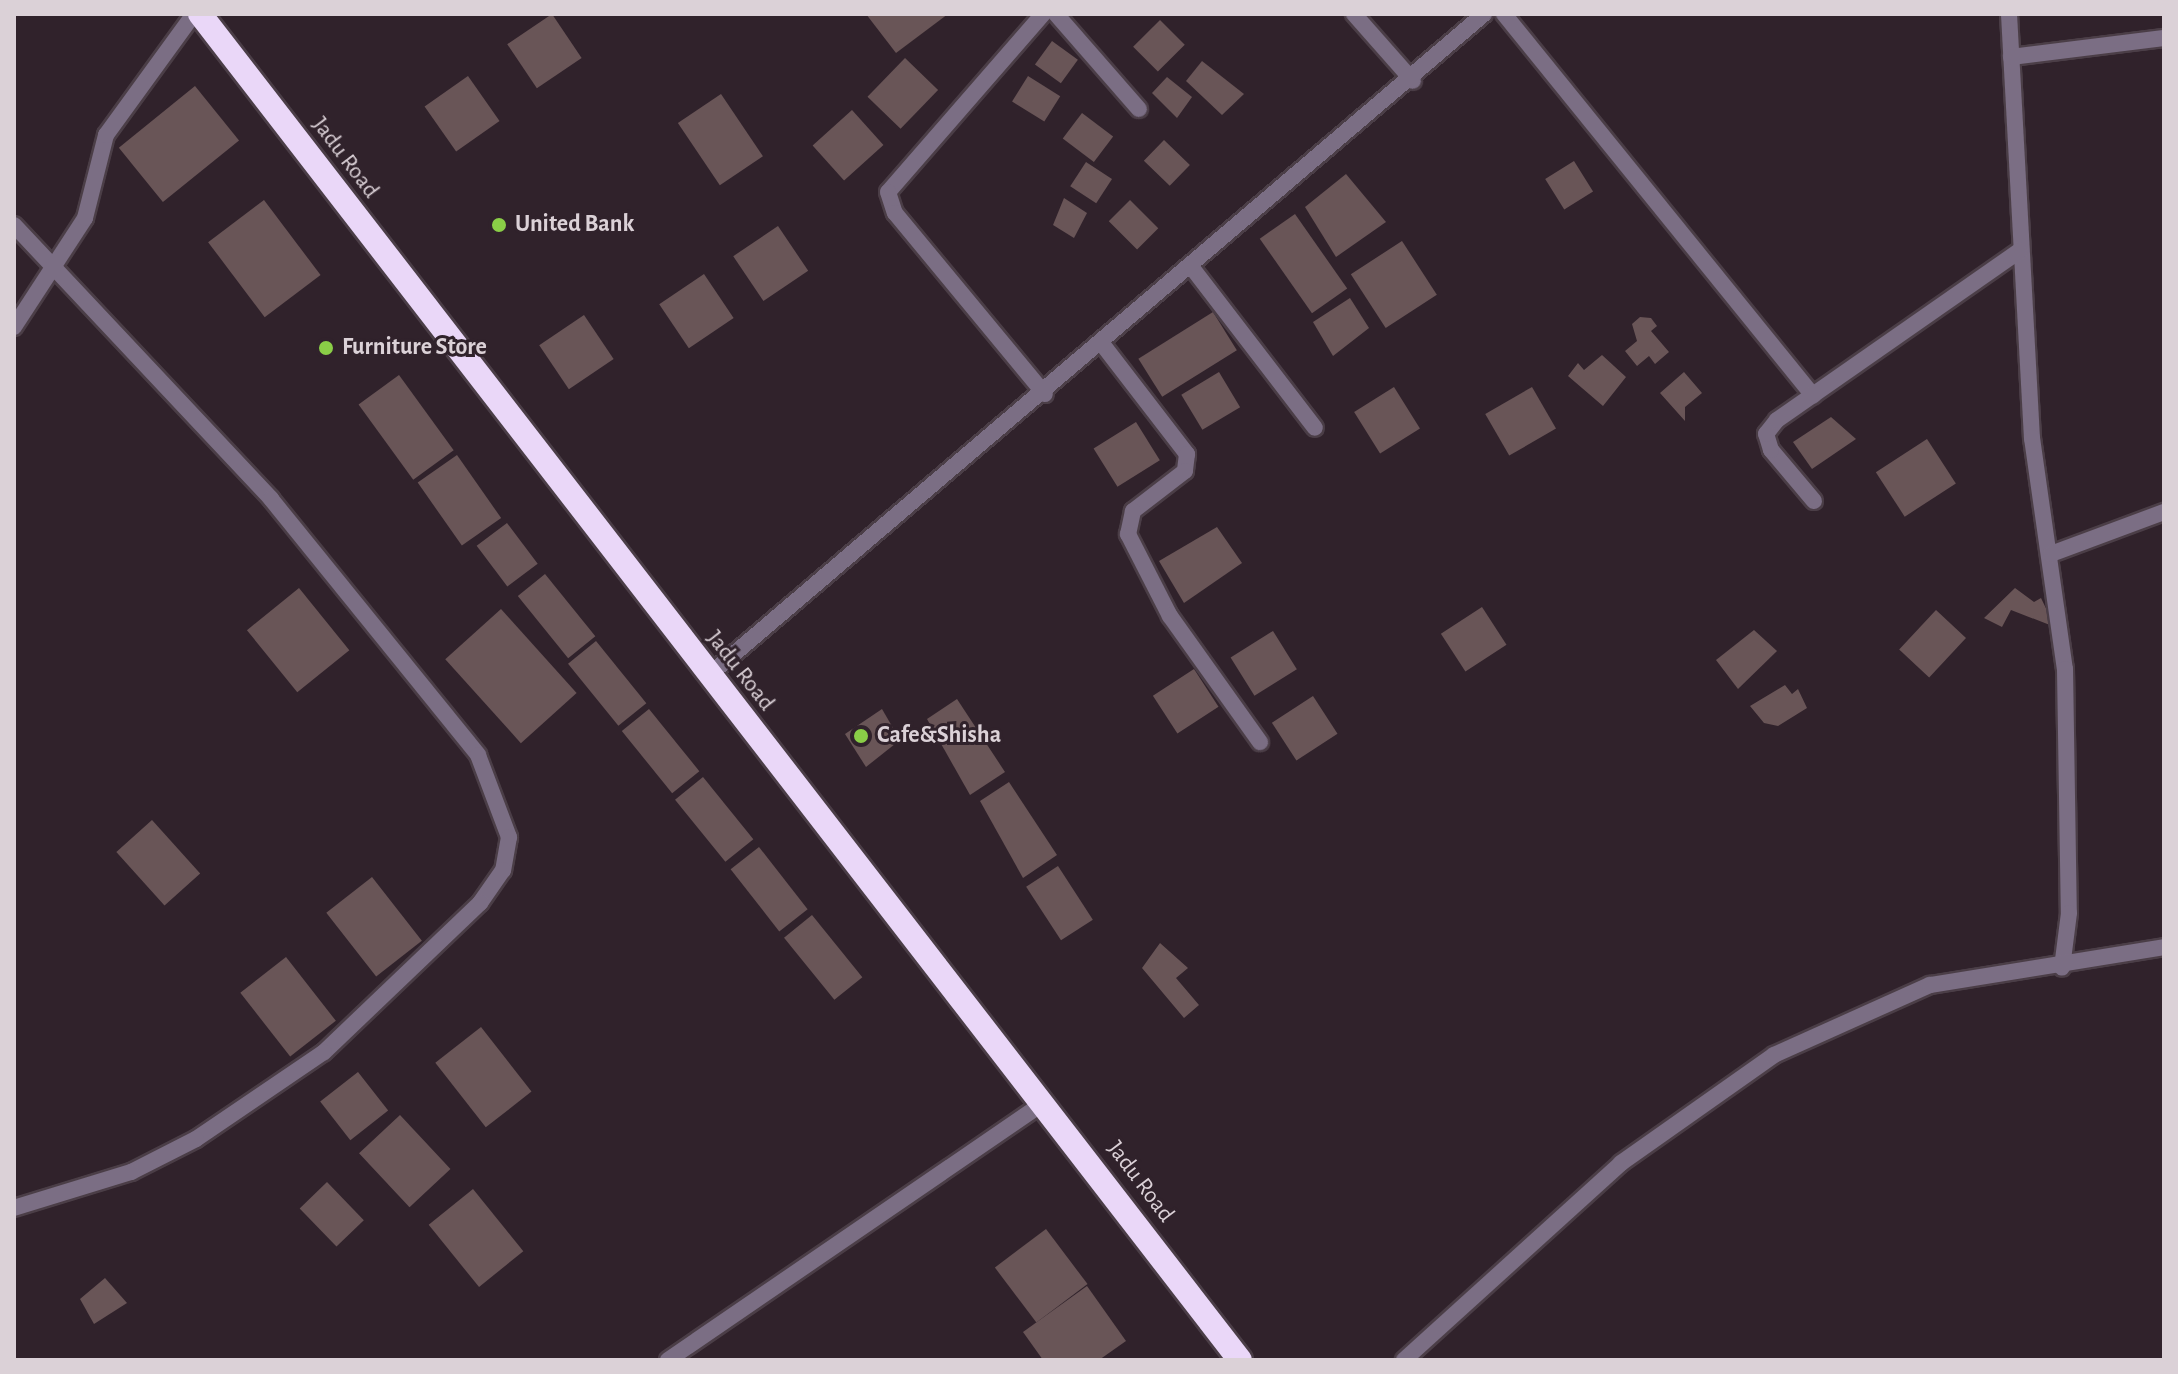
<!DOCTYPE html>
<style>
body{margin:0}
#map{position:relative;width:2178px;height:1374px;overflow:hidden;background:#30222b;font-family:"Alegreya Sans",sans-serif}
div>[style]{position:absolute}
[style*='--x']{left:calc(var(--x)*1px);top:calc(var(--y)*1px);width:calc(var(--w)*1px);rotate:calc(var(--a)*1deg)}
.building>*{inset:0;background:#695557;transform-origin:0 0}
.roads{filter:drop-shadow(2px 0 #4b3e47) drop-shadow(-2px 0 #4b3e47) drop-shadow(0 2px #4b3e47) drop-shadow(0 -2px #4b3e47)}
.street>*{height:16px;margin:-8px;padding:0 8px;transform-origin:8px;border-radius:8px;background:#7b6e84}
.highway>*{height:24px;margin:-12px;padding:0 12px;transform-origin:12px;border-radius:12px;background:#ead7f8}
.dots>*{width:22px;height:22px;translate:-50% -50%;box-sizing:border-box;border:4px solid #30222b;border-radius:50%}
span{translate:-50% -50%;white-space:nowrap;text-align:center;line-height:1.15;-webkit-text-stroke:6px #30222b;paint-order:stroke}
.street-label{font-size:24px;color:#dbd1d7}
.poi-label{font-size:24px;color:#dbd1d7;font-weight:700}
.left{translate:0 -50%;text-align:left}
.frame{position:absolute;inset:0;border:16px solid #dbd1d7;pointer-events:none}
</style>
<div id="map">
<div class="building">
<i style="left:552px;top:14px;width:53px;height:54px;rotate:56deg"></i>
<i style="clip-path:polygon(866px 14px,948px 14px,896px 53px)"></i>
<i style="left:1160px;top:20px;width:35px;height:38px;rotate:45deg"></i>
<i style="left:1052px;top:41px;width:32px;height:29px;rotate:36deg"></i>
<i style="left:905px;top:58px;width:46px;height:54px;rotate:44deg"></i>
<i style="clip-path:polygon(1202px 61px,1244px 94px,1222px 115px,1186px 81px)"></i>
<i style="left:468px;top:76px;width:55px;height:53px;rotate:55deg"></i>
<i style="left:1028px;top:76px;width:38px;height:30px;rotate:32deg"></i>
<i style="clip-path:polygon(1167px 77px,1192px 97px,1177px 118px,1152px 93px)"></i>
<i style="left:195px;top:86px;width:70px;height:98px;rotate:51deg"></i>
<i style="left:721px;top:94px;width:75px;height:52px;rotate:56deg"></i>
<i style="left:852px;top:110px;width:47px;height:53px;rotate:48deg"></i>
<i style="left:1082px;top:113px;width:39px;height:32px;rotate:37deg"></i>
<i style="left:1164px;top:140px;width:36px;height:29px;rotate:44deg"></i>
<i style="left:1574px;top:161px;width:36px;height:34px;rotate:58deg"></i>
<i style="left:1086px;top:162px;width:31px;height:29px;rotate:33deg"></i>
<i style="clip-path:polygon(1346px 174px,1386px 222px,1336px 257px,1305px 207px)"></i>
<i style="clip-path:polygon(1064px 198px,1087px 213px,1074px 238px,1053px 225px)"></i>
<i style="left:264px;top:200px;width:94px;height:70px;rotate:53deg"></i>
<i style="left:1130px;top:200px;width:40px;height:30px;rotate:45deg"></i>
<i style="left:1295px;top:214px;width:91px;height:43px;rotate:55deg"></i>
<i style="left:778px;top:226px;width:54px;height:54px;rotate:56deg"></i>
<i style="left:1402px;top:241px;width:64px;height:61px;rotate:57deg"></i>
<i style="left:704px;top:274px;width:53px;height:54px;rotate:56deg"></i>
<i style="clip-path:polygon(1350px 298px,1369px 328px,1333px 356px,1313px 322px)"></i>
<i style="left:1213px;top:312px;width:45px;height:88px;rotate:58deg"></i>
<i style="left:584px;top:315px;width:53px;height:54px;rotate:56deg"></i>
<i style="clip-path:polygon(1640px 317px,1651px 318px,1657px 326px,1651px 331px,1669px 352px,1655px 364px,1649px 356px,1637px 366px,1625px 351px,1637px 341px,1632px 324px)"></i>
<i style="clip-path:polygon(1602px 355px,1626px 377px,1603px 406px,1568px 376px,1578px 363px,1584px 370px)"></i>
<i style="left:1219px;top:372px;width:41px;height:44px;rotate:59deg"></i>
<i style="clip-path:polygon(1684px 372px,1702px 393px,1685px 407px,1685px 421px,1660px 393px)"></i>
<i style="left:399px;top:375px;width:93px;height:50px;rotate:54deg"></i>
<i style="left:1394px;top:387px;width:49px;height:47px;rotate:58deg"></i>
<i style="left:1532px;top:387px;width:48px;height:54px;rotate:60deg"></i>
<i style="clip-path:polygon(1831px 417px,1856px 439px,1812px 469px,1793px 442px)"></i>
<i style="left:1136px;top:422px;width:45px;height:50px;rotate:58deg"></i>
<i style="left:1927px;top:439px;width:53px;height:61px;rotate:57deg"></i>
<i style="left:457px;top:455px;width:77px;height:48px;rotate:55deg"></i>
<i style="left:507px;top:523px;width:51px;height:38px;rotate:53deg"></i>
<i style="clip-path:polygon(1217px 527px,1242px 563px,1184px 603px,1159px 561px)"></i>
<i style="left:545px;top:574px;width:80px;height:35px;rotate:51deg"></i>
<i style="left:299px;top:588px;width:80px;height:67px;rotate:51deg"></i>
<i style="clip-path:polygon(2015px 588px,2034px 602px,2041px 598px,2055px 627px,2011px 610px,2002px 627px,1984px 618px)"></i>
<i style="left:1482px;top:607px;width:45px;height:49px;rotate:57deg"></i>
<i style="left:501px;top:609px;width:113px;height:75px;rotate:48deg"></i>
<i style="left:1936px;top:610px;width:41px;height:54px;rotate:43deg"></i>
<i style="clip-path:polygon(1754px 630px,1777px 651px,1738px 689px,1716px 660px)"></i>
<i style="left:1273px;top:631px;width:45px;height:50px;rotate:58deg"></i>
<i style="left:596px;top:641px;width:80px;height:36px;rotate:51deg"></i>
<i style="left:1194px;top:669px;width:45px;height:49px;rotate:57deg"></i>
<i style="clip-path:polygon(1785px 685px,1792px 694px,1798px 689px,1807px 708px,1778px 726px,1764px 723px,1750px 706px)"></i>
<i style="left:1313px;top:696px;width:45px;height:49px;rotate:57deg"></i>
<i style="clip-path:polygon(957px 699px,1005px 772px,970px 795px,927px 719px)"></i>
<i style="left:649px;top:709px;width:80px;height:35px;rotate:51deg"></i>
<i style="clip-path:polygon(882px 709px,900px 740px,866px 767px,845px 734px)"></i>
<i style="left:703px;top:777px;width:80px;height:36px;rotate:51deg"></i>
<i style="clip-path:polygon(1009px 782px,1057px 855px,1023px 878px,980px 801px)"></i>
<i style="left:152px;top:820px;width:72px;height:48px;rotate:48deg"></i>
<i style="left:759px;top:847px;width:79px;height:36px;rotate:52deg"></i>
<i style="left:1058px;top:866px;width:64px;height:38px;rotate:57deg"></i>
<i style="left:372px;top:877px;width:81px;height:58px;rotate:52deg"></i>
<i style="left:812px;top:915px;width:80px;height:36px;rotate:51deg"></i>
<i style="clip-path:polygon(1160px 943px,1188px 968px,1176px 978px,1199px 1005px,1184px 1018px,1142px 968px)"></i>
<i style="left:286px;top:957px;width:81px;height:58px;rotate:52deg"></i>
<i style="left:481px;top:1027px;width:82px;height:58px;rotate:52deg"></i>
<i style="left:358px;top:1072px;width:49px;height:48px;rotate:52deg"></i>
<i style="left:400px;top:1115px;width:74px;height:56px;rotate:47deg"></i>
<i style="left:327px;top:1182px;width:53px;height:38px;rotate:46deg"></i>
<i style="left:473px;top:1189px;width:80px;height:57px;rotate:51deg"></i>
<i style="left:1046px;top:1229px;width:69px;height:64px;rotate:53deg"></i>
<i style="clip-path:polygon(105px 1278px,127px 1303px,94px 1324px,80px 1299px)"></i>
<i style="clip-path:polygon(1087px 1286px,1126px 1341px,1099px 1360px,1043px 1360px,1023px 1332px)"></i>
</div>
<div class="roads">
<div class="street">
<i style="--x:1043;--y:14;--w:236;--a:131"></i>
<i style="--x:888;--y:192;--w:22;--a:72"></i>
<i style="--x:895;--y:213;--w:235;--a:50.4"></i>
<i style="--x:1056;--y:14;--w:126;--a:48.9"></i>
<i style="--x:1354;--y:14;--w:89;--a:48.6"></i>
<i style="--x:1504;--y:14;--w:491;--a:51"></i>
<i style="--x:2009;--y:14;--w:425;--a:86.9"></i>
<i style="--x:2032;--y:438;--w:233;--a:81.9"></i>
<i style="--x:2065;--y:669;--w:244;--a:89.1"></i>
<i style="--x:2069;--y:913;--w:55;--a:97.3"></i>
<i style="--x:2011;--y:57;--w:154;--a:-7.1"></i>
<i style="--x:14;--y:225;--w:376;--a:46.8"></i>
<i style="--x:271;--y:499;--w:329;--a:51"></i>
<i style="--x:478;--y:755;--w:88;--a:69.3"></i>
<i style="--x:509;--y:837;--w:34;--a:100"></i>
<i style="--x:503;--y:870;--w:40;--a:124.9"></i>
<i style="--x:480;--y:903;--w:216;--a:136.3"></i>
<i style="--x:324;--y:1052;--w:155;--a:145.8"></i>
<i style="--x:196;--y:1139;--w:73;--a:153.1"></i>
<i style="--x:131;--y:1172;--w:122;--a:162.9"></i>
<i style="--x:1193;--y:269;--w:200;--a:52.5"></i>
<i style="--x:14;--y:327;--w:130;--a:-56.9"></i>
<i style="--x:85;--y:218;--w:86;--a:-75.8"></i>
<i style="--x:106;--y:135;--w:150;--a:-54"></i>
<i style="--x:1103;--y:345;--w:138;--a:52.4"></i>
<i style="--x:1187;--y:454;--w:17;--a:97"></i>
<i style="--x:1185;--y:471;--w:66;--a:142.4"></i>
<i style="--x:1133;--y:511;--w:24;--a:102"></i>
<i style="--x:1128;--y:534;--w:92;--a:62.9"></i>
<i style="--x:1170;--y:616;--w:155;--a:54.5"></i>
<i style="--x:1814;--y:501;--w:67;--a:-130.1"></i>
<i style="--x:1771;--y:450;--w:17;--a:-107"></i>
<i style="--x:1766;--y:434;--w:18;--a:-52"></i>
<i style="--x:1777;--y:420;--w:295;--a:-34.9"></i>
<i style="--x:2051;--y:554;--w:121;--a:-20.4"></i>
<i style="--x:708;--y:676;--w:1020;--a:-40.47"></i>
<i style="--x:668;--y:1360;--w:455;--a:-34.4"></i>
<i style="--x:1404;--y:1360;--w:293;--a:-42.2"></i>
<i style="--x:1621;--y:1163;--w:187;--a:-35.2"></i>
<i style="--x:1774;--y:1055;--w:171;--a:-24.2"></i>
<i style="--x:1930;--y:985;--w:237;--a:-9.2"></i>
</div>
<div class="highway">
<i style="--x:200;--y:14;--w:1701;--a:52.31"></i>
</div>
</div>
<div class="dots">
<i style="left:499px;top:225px;background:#8ace47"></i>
<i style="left:326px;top:348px;background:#8ace47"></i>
<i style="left:861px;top:736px;background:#8ace47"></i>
</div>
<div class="street-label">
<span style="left:345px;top:158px;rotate:53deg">Jadu Road</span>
<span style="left:740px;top:671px;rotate:52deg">Jadu Road</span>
<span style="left:1140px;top:1182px;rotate:53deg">Jadu Road</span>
</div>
<div class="poi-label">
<span class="left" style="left:515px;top:225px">United Bank</span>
<span class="left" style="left:342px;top:348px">Furniture Store</span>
<span class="left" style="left:877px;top:736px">Cafe&amp;Shisha</span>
</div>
<div class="frame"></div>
</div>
